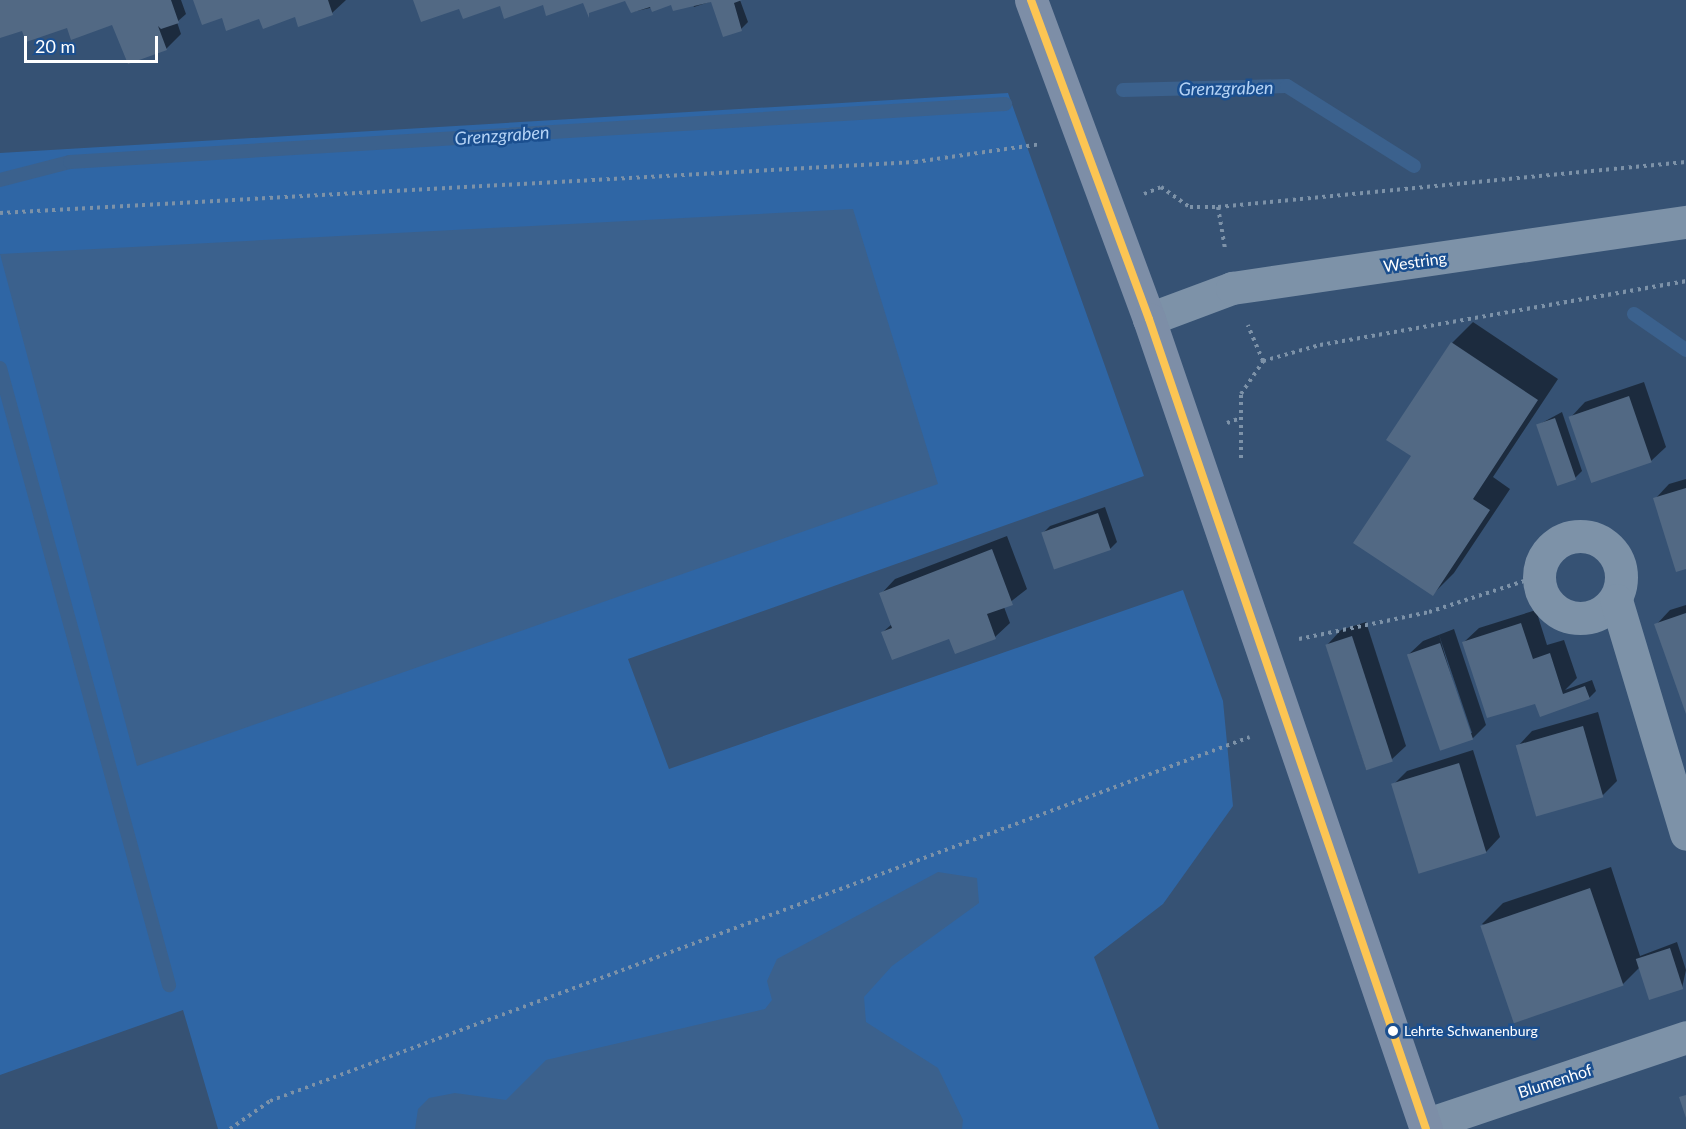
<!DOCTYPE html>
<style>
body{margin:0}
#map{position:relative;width:1686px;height:1129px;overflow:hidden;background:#365274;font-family:Lato,sans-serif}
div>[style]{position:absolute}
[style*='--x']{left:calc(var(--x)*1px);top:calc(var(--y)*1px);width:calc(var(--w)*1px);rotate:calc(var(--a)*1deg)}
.green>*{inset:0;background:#2f66a5}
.water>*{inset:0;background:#3b618d}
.shadow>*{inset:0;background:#0007}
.stream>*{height:14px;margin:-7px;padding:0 7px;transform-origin:7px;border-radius:7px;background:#3b618d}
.building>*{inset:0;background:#526984;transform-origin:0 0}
.path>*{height:4px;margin-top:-2px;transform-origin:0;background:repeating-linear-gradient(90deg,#7d92a8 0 3px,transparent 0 7.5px)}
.minor>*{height:33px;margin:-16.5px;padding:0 16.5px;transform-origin:16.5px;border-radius:16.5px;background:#7d92a8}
.minor>.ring{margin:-16.5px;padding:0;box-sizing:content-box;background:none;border:33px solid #7d92a8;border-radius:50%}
.major>*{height:33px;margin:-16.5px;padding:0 16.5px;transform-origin:16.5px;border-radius:16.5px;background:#7d8ea7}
.bus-1>*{height:8px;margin:-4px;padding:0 4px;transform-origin:4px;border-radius:4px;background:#fcc553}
.dots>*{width:16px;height:16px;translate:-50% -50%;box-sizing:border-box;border:3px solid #1b4f8f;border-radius:50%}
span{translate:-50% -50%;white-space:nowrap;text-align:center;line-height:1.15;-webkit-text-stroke:5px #1b4f8f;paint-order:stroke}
.bus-label{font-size:14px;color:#fff}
.left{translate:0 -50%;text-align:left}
.street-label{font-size:16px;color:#fff}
.water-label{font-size:18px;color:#b5d3f5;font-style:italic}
.scale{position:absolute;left:24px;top:36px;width:134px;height:27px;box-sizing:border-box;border:3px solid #fff;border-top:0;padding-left:8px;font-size:18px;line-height:21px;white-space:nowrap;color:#fff;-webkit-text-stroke:4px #1b4f8f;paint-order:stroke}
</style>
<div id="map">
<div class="green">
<i style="clip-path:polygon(1008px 93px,1144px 476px,628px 659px,669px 769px,1183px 590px,1223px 701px,1233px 806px,1163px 904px,1094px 957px,1159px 1129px,218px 1129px,183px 1010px,0 1075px,0 153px)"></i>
</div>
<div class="water">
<i style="clip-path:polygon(853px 209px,938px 484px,137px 766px,0 254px)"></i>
<i style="clip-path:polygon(938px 872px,977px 878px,979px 903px,892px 966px,864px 997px,866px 1022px,938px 1068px,963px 1120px,962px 1129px,415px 1129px,418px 1109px,429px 1098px,455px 1093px,506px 1100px,546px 1060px,765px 1009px,772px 1000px,767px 981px,777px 959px)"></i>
</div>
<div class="shadow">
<i style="clip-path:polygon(0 0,181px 0,186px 14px,177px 22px,181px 34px,166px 49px,113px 23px,23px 29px,0 37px)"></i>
<i style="clip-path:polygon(195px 0,346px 0,332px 13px,260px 17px,222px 16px)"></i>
<i style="clip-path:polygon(628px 0,740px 0,748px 22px,741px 29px,712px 1px,694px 7px,692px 2px,672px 3px,632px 12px)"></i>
<i style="clip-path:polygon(1473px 322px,1558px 379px,1493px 477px,1510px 489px,1454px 573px,1433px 594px,1413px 456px,1452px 343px)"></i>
<i style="clip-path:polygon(1644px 382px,1666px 447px,1651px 461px,1571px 417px,1585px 402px)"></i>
<i style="clip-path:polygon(1562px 412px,1582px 471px,1575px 478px,1538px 425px)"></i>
<i style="clip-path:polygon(1686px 479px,1686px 568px,1655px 499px,1669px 484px)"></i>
<i style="clip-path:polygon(1105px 507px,1117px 542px,1110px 549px,1043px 533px,1050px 526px)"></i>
<i style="clip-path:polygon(1007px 536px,1027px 589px,1004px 607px,1010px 623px,995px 637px,956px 652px,950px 637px,883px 632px,892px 624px,881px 594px,895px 579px)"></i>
<i style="clip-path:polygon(1686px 605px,1686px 709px,1656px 625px,1670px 610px)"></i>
<i style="clip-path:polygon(1536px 610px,1547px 645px,1564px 640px,1577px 678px,1565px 690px,1592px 680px,1596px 691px,1589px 698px,1537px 705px,1464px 642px,1479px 628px)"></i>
<i style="clip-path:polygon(1366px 622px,1406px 746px,1391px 760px,1366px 769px,1327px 645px,1341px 630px)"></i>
<i style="clip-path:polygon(evenodd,1454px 629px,1486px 725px,1472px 739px,1408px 655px,1423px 641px,1454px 629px,1439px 635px,1472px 733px,1468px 733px,1439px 635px)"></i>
<i style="clip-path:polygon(1598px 712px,1617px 781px,1603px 795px,1518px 746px,1532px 731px)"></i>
<i style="clip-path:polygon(1473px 750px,1500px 837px,1486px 852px,1393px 785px,1407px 771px)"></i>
<i style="clip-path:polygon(1611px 867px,1640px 956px,1677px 942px,1686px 970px,1682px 988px,1640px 967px,1622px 985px,1482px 924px,1503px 903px)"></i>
</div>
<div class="stream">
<i style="--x:1123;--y:90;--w:164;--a:-1.4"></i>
<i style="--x:1287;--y:86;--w:150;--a:32.2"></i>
<i style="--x:0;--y:180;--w:72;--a:-14.4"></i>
<i style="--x:70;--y:162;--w:937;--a:-3.55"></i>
<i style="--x:1634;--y:314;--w:63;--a:34.7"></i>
<i style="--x:0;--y:368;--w:640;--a:74.68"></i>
</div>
<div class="building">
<i style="clip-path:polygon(0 0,171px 0,179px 23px,161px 29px,158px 26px,167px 50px,128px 64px,112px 25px,71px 40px,67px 28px,26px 42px,22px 31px,0 38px)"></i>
<i style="clip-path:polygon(193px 0,328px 0,333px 15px,298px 27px,295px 17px,263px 29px,259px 19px,226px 31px,222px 18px,202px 25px)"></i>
<i style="clip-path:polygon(413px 0,742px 0,734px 3px,742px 31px,723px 37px,711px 2px,673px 11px,671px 5px,652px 12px,650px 7px,631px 13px,625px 1px,589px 13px,589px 18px,583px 3px,546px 16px,543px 5px,504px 19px,500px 6px,463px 19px,459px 9px,421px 22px)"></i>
<i style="clip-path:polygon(1451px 342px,1538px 400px,1473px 499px,1490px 510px,1433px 596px,1353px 543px,1411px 456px,1386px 440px)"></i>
<i style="left:1629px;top:396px;width:70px;height:64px;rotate:71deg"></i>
<i style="left:1555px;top:418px;width:65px;height:20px;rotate:71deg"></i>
<i style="clip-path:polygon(1686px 488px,1686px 569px,1676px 572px,1653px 498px)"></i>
<i style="left:1098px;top:513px;width:39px;height:60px;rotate:71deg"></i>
<i style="clip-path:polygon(992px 549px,1013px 605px,987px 614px,996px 639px,955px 654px,949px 639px,892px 660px,881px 632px,892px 628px,879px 593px)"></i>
<i style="clip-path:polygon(1686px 613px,1686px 714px,1654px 624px)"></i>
<i style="clip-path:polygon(1521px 623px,1533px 659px,1550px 653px,1563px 694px,1585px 686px,1590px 699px,1540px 717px,1535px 704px,1487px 718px,1462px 642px)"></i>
<i style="left:1352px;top:636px;width:132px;height:28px;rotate:72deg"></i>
<i style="left:1440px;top:643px;width:102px;height:35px;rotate:71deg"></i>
<i style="left:1583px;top:726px;width:74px;height:70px;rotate:74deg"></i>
<i style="left:1459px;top:763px;width:94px;height:71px;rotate:73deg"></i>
<i style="left:1590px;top:888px;width:103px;height:116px;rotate:71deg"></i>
<i style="left:1670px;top:948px;width:43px;height:36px;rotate:72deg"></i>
<i style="clip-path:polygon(1686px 1095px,1686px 1118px,1679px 1097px)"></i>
</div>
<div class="path">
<i style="--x:1144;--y:194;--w:18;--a:-22"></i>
<i style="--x:1161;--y:187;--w:35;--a:35"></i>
<i style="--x:1190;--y:207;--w:28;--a:0"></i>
<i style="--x:1218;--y:207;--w:43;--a:80.5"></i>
<i style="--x:1218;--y:207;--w:470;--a:-5.5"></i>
<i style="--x:0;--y:213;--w:916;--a:-3.19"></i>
<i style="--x:915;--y:162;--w:127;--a:-8.1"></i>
<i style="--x:1263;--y:361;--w:59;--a:-15.7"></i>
<i style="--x:1320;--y:345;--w:372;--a:-9.9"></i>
<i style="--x:1227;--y:423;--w:15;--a:-20"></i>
<i style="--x:1241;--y:458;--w:64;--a:-90"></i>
<i style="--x:1241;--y:394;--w:40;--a:-56"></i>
<i style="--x:1263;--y:361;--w:39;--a:-113"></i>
<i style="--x:1299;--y:639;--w:133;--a:-11.7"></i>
<i style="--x:1429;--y:612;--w:116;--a:-18.1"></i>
<i style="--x:230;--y:1129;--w:49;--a:-35"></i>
<i style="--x:270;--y:1101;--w:1045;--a:-20.38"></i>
</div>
<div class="minor">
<i style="--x:1149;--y:319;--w:89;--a:-20.5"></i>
<i style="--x:1232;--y:288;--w:459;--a:-8.3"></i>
<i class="ring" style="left:1539px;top:536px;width:49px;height:49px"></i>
<i style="--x:1616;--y:600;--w:244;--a:73.3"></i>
<i style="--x:1425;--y:1125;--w:275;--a:-18.6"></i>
</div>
<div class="major">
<i style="--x:1031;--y:0;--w:340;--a:69.7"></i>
<i style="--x:1149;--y:319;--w:856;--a:71.12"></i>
</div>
<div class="bus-1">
<i style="--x:1031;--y:0;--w:340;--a:69.7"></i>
<i style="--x:1149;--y:319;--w:856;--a:71.12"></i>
</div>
<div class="dots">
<i style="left:1393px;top:1031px;background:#fff"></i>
</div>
<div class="bus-label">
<span class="left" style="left:1404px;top:1031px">Lehrte Schwanenburg</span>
</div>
<div class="street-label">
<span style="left:1415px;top:262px;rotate:-8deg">Westring</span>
<span style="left:1555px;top:1081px;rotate:-18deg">Blumenhof</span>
</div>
<div class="water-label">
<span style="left:1226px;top:88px;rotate:-1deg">Grenzgraben</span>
<span style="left:502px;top:135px;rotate:-4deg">Grenzgraben</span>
</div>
<div class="scale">20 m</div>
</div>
